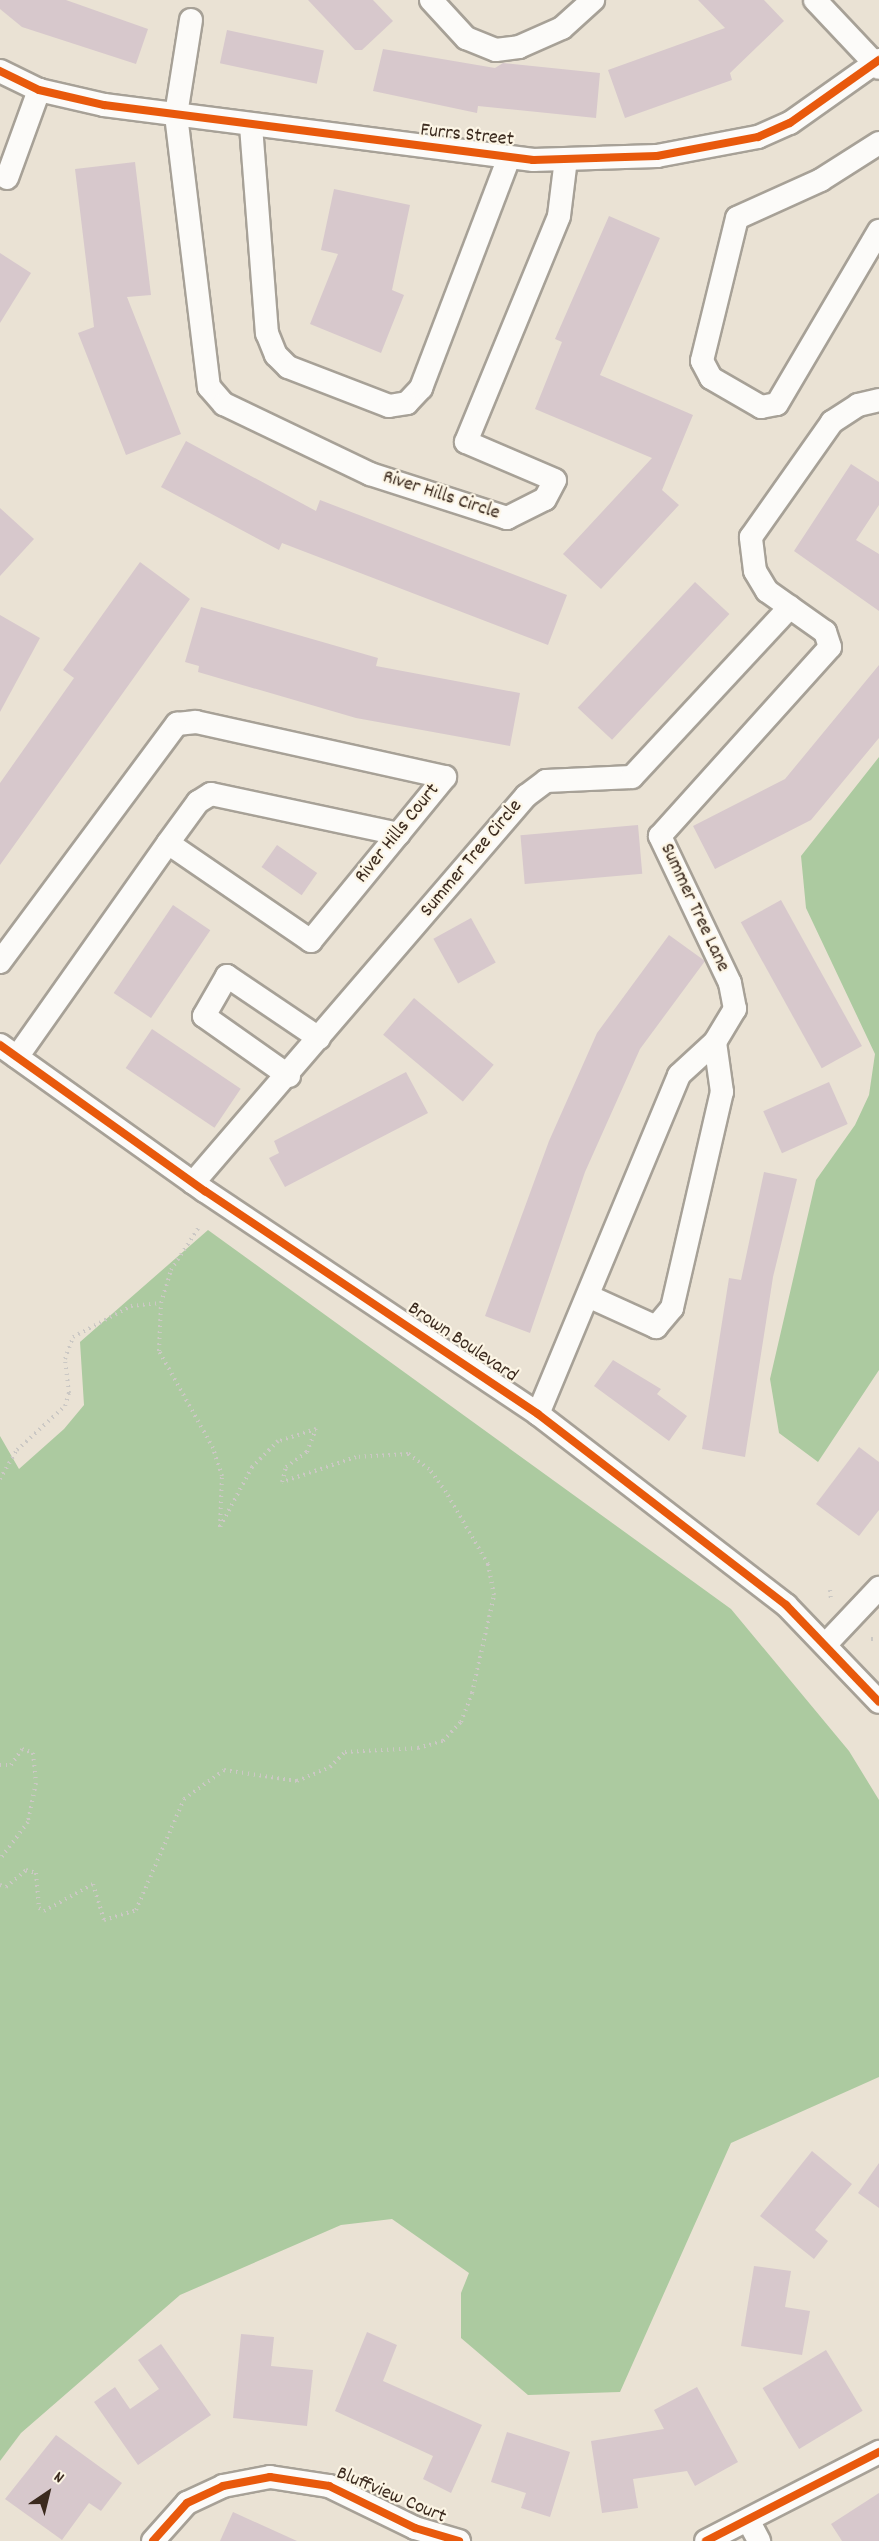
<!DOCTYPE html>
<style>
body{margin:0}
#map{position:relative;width:879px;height:2541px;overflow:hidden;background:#eae2d4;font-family:Dekko,sans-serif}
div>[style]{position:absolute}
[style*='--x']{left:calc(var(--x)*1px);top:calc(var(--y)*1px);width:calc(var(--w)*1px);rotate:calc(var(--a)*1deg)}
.forest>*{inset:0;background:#accaa0}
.building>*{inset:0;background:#d7c8cc;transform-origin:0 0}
.path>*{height:4px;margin-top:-2px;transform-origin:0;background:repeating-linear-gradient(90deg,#cbc8c4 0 1.5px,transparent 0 6px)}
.roads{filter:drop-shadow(2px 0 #a7a197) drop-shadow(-2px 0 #a7a197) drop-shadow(0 2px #a7a197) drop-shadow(0 -2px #a7a197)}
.minor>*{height:22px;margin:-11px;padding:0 11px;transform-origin:11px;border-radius:11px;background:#fcfbf9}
.cycleway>*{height:8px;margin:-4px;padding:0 4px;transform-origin:4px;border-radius:4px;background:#e8590c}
span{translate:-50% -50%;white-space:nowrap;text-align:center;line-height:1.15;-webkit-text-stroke:4.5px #fcf5e5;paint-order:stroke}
.street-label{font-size:20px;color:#3b2a1e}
.north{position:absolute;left:18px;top:2463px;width:60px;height:60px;-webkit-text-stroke:4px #fcf5e5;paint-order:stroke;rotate:35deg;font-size:16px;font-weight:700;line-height:24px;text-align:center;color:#3b2a1e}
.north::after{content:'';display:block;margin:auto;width:21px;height:27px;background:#3b2a1e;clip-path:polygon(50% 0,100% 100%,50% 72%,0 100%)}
</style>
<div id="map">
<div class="forest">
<i style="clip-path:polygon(879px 757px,879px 1370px,818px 1462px,779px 1433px,770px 1379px,816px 1180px,855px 1125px,869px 1095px,875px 1054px,806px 908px,801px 856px)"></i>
<i style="clip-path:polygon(208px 1230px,731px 1609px,849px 1751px,879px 1800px,879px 2077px,731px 2143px,620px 2392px,528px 2395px,461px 2338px,461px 2293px,469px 2273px,392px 2219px,341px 2225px,180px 2295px,21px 2433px,0 2461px,0 1436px,19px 1469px,64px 1429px,84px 1405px,80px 1342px)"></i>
</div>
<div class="building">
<i style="clip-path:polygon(0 0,66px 0,148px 29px,136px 64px,22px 27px,0 9px)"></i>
<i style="clip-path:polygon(308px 0,373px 0,393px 21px,362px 50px,355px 50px)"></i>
<i style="clip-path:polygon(698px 0,764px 0,784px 21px,730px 73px,732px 80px,625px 118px,608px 70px,725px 28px)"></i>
<i style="left:227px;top:30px;width:99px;height:34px;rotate:12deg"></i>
<i style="clip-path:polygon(383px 49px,495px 68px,503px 63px,600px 73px,596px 118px,478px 106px,477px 113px,373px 91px)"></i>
<i style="clip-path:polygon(135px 162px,151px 295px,127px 297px,181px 434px,126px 455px,78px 333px,94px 327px,75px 169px)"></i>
<i style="clip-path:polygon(334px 189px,410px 205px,392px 290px,404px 295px,381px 353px,310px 324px,338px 254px,321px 250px)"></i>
<i style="clip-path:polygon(609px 216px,660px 238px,600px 375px,693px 415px,662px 490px,679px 505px,601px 589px,563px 554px,652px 458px,535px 409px,562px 342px,555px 339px)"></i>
<i style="clip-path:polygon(0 253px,31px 273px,0 323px)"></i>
<i style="clip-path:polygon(186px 441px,316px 511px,320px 500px,567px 595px,548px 645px,282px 543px,279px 550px,161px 487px)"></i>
<i style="clip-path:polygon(851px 464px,879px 482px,879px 505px,856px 540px,879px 554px,879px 611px,794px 551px)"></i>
<i style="clip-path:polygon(0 508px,34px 539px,0 576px)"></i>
<i style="clip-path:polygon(140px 562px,190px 599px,0 865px,0 783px,74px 678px,63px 670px)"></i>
<i style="left:695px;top:582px;width:47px;height:172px;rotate:43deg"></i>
<i style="clip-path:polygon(201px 607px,378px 658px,376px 666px,520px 693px,510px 746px,356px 718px,198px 672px,199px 666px,185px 662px)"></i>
<i style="clip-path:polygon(0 615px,40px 638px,0 712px)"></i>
<i style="clip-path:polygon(879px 665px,879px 738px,811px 820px,715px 869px,693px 826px,785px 779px)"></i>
<i style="left:638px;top:825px;width:49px;height:118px;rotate:85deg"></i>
<i style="left:277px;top:845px;width:49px;height:27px;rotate:35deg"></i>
<i style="left:781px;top:900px;width:167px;height:46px;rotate:61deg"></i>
<i style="left:173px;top:905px;width:45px;height:106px;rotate:34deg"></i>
<i style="left:471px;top:918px;width:51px;height:43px;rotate:61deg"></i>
<i style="clip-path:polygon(669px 935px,705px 961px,640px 1049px,585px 1172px,530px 1333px,485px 1316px,549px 1141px,597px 1033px)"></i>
<i style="left:414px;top:998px;width:104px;height:48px;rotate:40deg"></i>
<i style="left:152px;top:1029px;width:107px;height:47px;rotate:34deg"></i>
<i style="clip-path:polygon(406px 1072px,428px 1113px,285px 1187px,269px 1158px,279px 1153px,274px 1141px)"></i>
<i style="left:829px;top:1082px;width:46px;height:72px;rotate:66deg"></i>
<i style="clip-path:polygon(764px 1172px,797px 1179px,773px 1277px,745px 1457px,702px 1449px,729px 1278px,741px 1280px)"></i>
<i style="clip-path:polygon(613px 1360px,661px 1389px,657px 1394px,687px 1416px,669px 1441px,594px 1386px)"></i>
<i style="clip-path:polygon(859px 1447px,879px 1462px,879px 1510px,859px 1536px,816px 1504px)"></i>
<i style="clip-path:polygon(812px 2151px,852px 2184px,815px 2230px,828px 2241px,814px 2259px,760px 2216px)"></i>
<i style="clip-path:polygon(879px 2163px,879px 2208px,858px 2193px)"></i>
<i style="clip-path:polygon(754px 2266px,791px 2271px,785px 2307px,810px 2311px,802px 2355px,741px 2346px)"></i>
<i style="clip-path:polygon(367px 2332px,397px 2345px,383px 2381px,482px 2425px,451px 2493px,423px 2479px,433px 2456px,335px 2411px)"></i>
<i style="clip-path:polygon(241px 2334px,274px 2337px,271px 2366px,313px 2370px,307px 2426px,233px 2418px)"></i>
<i style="clip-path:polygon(161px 2344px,211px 2415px,138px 2465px,94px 2402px,115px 2387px,130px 2409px,159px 2389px,138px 2360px)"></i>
<i style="left:826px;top:2350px;width:71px;height:74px;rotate:59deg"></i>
<i style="clip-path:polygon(697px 2387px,738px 2462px,695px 2486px,687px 2471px,633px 2479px,638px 2508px,602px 2513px,591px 2441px,664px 2429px,654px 2410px)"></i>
<i style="clip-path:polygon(507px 2432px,570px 2452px,550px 2517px,521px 2508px,526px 2493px,491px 2482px)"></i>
<i style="clip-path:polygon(56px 2435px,122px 2483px,101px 2511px,89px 2503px,62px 2540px,5px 2499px)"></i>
<i style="clip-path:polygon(879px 2493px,879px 2541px,842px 2541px,831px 2524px)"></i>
<i style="clip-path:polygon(233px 2512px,297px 2541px,220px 2541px)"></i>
</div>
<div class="path">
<i style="--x:0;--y:1479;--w:34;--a:-60"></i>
<i style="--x:17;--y:1450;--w:65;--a:-42.5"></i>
<i style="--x:65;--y:1406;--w:14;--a:-73"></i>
<i style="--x:69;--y:1393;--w:34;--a:-97"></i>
<i style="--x:65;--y:1359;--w:23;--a:-70"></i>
<i style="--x:73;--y:1337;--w:66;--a:-28.1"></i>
<i style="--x:131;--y:1306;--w:30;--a:-6"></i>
<i style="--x:830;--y:1590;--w:10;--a:84"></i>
<i style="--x:871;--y:1639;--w:6;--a:0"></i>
<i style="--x:0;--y:1765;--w:11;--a:0"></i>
<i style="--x:11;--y:1765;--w:19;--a:-55"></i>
<i style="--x:22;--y:1749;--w:12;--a:20"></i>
<i style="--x:33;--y:1753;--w:30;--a:84"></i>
<i style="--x:36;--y:1783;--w:40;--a:102"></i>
<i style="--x:28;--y:1822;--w:46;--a:127.1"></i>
<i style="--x:0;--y:1885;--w:6;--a:18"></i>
<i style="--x:6;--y:1887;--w:26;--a:-40"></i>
<i style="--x:26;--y:1870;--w:10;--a:17"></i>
<i style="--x:36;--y:1873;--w:35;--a:85"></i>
<i style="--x:39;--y:1908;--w:6;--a:31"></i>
<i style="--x:44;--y:1911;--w:56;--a:-28.9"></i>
<i style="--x:93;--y:1884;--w:38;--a:73"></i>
<i style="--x:104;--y:1920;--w:34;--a:-17"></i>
<i style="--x:136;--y:1910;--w:121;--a:-66.6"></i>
<i style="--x:184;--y:1799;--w:49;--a:-35.9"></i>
<i style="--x:224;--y:1770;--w:74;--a:8.6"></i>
<i style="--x:297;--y:1781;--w:36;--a:-23"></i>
<i style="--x:330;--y:1767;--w:21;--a:-45"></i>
<i style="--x:345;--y:1752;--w:73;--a:-3.1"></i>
<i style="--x:418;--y:1748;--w:26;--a:-16"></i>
<i style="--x:443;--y:1741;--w:26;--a:-47"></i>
<i style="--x:461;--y:1722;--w:31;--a:-69"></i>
<i style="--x:472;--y:1693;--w:100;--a:-77.3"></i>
<i style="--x:494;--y:1595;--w:32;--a:-101"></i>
<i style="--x:488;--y:1564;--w:83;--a:-120.3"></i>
<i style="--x:446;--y:1492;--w:29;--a:-126"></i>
<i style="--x:429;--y:1469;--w:26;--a:-144"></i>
<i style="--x:408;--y:1454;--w:52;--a:176.7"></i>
<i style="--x:356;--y:1457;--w:78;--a:161.3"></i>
<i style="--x:282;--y:1482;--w:16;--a:-75"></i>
<i style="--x:286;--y:1467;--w:26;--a:-36"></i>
<i style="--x:307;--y:1452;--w:25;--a:-69"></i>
<i style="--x:316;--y:1429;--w:40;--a:162"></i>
<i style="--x:278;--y:1441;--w:37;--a:135"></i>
<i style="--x:252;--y:1467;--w:68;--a:118.1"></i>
<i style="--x:220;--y:1527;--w:51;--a:-87.8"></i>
<i style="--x:222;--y:1476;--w:29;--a:-108"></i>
<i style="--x:213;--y:1448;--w:111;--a:-119.1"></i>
<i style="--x:159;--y:1351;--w:48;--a:-87.6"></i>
<i style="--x:161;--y:1303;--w:34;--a:-73"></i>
<i style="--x:171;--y:1270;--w:51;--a:-56.9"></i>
</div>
<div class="roads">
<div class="minor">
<i style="--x:431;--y:0;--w:52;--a:47.4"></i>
<i style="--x:466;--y:38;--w:32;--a:22"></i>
<i style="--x:496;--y:50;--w:23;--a:-7"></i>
<i style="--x:519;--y:47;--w:47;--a:-23.8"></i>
<i style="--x:562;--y:28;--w:42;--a:-42.1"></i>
<i style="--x:815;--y:0;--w:93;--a:46.7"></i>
<i style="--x:191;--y:20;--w:96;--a:99"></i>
<i style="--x:176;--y:115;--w:274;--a:83.1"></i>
<i style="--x:209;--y:387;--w:23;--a:49"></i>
<i style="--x:224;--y:404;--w:162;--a:25.6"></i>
<i style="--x:370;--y:474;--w:144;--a:17.8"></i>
<i style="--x:507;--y:518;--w:42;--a:-26.6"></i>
<i style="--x:545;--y:499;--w:21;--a:-62"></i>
<i style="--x:555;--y:480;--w:97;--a:-156.9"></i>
<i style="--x:466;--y:442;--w:244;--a:-67.6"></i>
<i style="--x:559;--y:216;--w:57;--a:-83"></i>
<i style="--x:0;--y:71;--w:43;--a:26"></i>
<i style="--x:39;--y:90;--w:67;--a:13"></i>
<i style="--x:104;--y:105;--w:433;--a:7.3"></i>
<i style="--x:533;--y:160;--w:124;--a:-1.8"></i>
<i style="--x:657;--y:156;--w:103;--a:-10.7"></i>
<i style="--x:758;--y:137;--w:35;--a:-24"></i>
<i style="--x:790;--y:123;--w:109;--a:-35.3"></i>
<i style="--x:251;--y:126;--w:208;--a:85.6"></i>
<i style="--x:267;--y:333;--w:24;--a:68"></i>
<i style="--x:276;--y:355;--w:17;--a:45"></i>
<i style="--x:288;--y:367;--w:108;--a:21.1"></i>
<i style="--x:389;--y:406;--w:18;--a:-9"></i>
<i style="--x:407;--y:403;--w:21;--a:-47"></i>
<i style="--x:421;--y:388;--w:247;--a:-69.1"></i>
<i style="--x:879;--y:143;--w:69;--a:147.5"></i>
<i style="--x:821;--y:180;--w:92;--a:155.7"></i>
<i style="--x:737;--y:218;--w:147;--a:103.8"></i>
<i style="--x:702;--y:361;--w:19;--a:62"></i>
<i style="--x:711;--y:378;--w:58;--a:30.1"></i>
<i style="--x:761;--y:407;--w:16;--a:-11"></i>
<i style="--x:777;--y:404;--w:201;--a:-59.5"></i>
<i style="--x:7;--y:178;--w:94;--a:-70"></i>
<i style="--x:168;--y:843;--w:51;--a:-53.8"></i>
<i style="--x:198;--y:802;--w:15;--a:-32"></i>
<i style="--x:211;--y:794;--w:192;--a:12"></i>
<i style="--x:0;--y:962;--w:297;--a:-53.4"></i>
<i style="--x:177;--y:724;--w:19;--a:-6"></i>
<i style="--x:196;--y:722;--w:255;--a:12.5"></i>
<i style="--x:445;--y:777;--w:212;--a:129.3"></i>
<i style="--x:311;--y:941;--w:173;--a:-145.6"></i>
<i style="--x:168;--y:843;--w:262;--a:125.2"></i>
<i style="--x:0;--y:1045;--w:252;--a:35.5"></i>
<i style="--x:205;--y:1191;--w:401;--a:33.8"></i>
<i style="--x:538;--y:1414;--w:313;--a:37.6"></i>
<i style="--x:786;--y:1605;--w:134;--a:46.2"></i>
<i style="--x:289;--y:1076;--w:104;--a:-144.8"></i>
<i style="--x:204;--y:1016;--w:46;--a:-60.1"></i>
<i style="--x:227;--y:976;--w:111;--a:34"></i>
<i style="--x:193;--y:1183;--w:511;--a:-49.29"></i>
<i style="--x:526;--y:796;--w:25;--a:-37"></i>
<i style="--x:546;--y:781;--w:86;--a:-2.7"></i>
<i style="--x:632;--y:777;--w:232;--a:-47.1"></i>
<i style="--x:588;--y:1296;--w:75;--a:24.5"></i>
<i style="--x:656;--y:1327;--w:25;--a:-50"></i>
<i style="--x:672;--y:1308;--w:222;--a:-77"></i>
<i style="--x:722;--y:1092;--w:50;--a:-98"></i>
<i style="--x:538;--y:1414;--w:367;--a:-67.4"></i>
<i style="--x:679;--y:1075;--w:49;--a:-42.5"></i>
<i style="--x:715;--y:1042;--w:39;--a:-59"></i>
<i style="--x:735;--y:1009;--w:26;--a:-101"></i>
<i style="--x:730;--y:983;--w:163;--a:-115.5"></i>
<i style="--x:660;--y:836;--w:254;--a:-48"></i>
<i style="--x:830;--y:647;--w:16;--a:-108"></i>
<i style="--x:825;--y:632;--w:71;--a:-144.7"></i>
<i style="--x:767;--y:591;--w:23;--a:-121"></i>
<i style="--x:755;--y:571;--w:34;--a:-97"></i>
<i style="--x:751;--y:537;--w:141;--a:-54.8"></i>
<i style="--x:832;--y:422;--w:31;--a:-33"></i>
<i style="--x:858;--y:405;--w:22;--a:-13"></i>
<i style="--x:827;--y:1643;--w:76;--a:-46.6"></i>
<i style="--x:748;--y:2520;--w:24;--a:62"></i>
<i style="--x:153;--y:2541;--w:51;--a:-48.2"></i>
<i style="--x:187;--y:2503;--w:40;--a:-25"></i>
<i style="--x:223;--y:2486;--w:48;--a:-10.8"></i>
<i style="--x:270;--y:2477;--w:60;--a:8.7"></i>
<i style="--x:329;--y:2486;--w:96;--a:26"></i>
<i style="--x:415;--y:2528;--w:46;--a:16.5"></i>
<i style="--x:706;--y:2541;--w:195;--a:-27.2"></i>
</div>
</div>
<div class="cycleway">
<i style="--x:0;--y:71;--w:43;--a:26"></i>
<i style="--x:39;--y:90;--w:67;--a:13"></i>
<i style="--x:104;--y:105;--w:433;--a:7.3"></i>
<i style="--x:533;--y:160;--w:124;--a:-1.8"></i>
<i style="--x:657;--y:156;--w:103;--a:-10.7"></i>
<i style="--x:758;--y:137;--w:35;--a:-24"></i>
<i style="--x:790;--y:123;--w:109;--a:-35.3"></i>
<i style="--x:0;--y:1045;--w:252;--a:35.5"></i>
<i style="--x:205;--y:1191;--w:401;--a:33.8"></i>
<i style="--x:538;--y:1414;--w:313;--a:37.6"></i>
<i style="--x:786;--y:1605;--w:134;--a:46.2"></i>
<i style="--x:153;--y:2541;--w:51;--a:-48.2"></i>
<i style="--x:187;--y:2503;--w:40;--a:-25"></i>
<i style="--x:223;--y:2486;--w:48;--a:-10.8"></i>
<i style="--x:270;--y:2477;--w:60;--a:8.7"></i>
<i style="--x:329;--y:2486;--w:96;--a:26"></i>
<i style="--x:415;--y:2528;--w:46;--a:16.5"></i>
<i style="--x:706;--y:2541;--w:195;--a:-27.2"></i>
</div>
<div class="street-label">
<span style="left:467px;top:136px;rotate:6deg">Furrs Street</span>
<span style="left:441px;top:496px;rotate:18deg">River Hills Circle</span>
<span style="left:398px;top:834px;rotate:-51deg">River Hills Court</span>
<span style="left:472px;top:859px;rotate:-50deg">Summer Tree Circle</span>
<span style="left:694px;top:908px;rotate:65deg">Summer Tree Lane</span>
<span style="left:462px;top:1343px;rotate:34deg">Brown Boulevard</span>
<span style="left:391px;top:2496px;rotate:23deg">Bluffview Court</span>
</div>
<div class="north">N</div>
</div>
